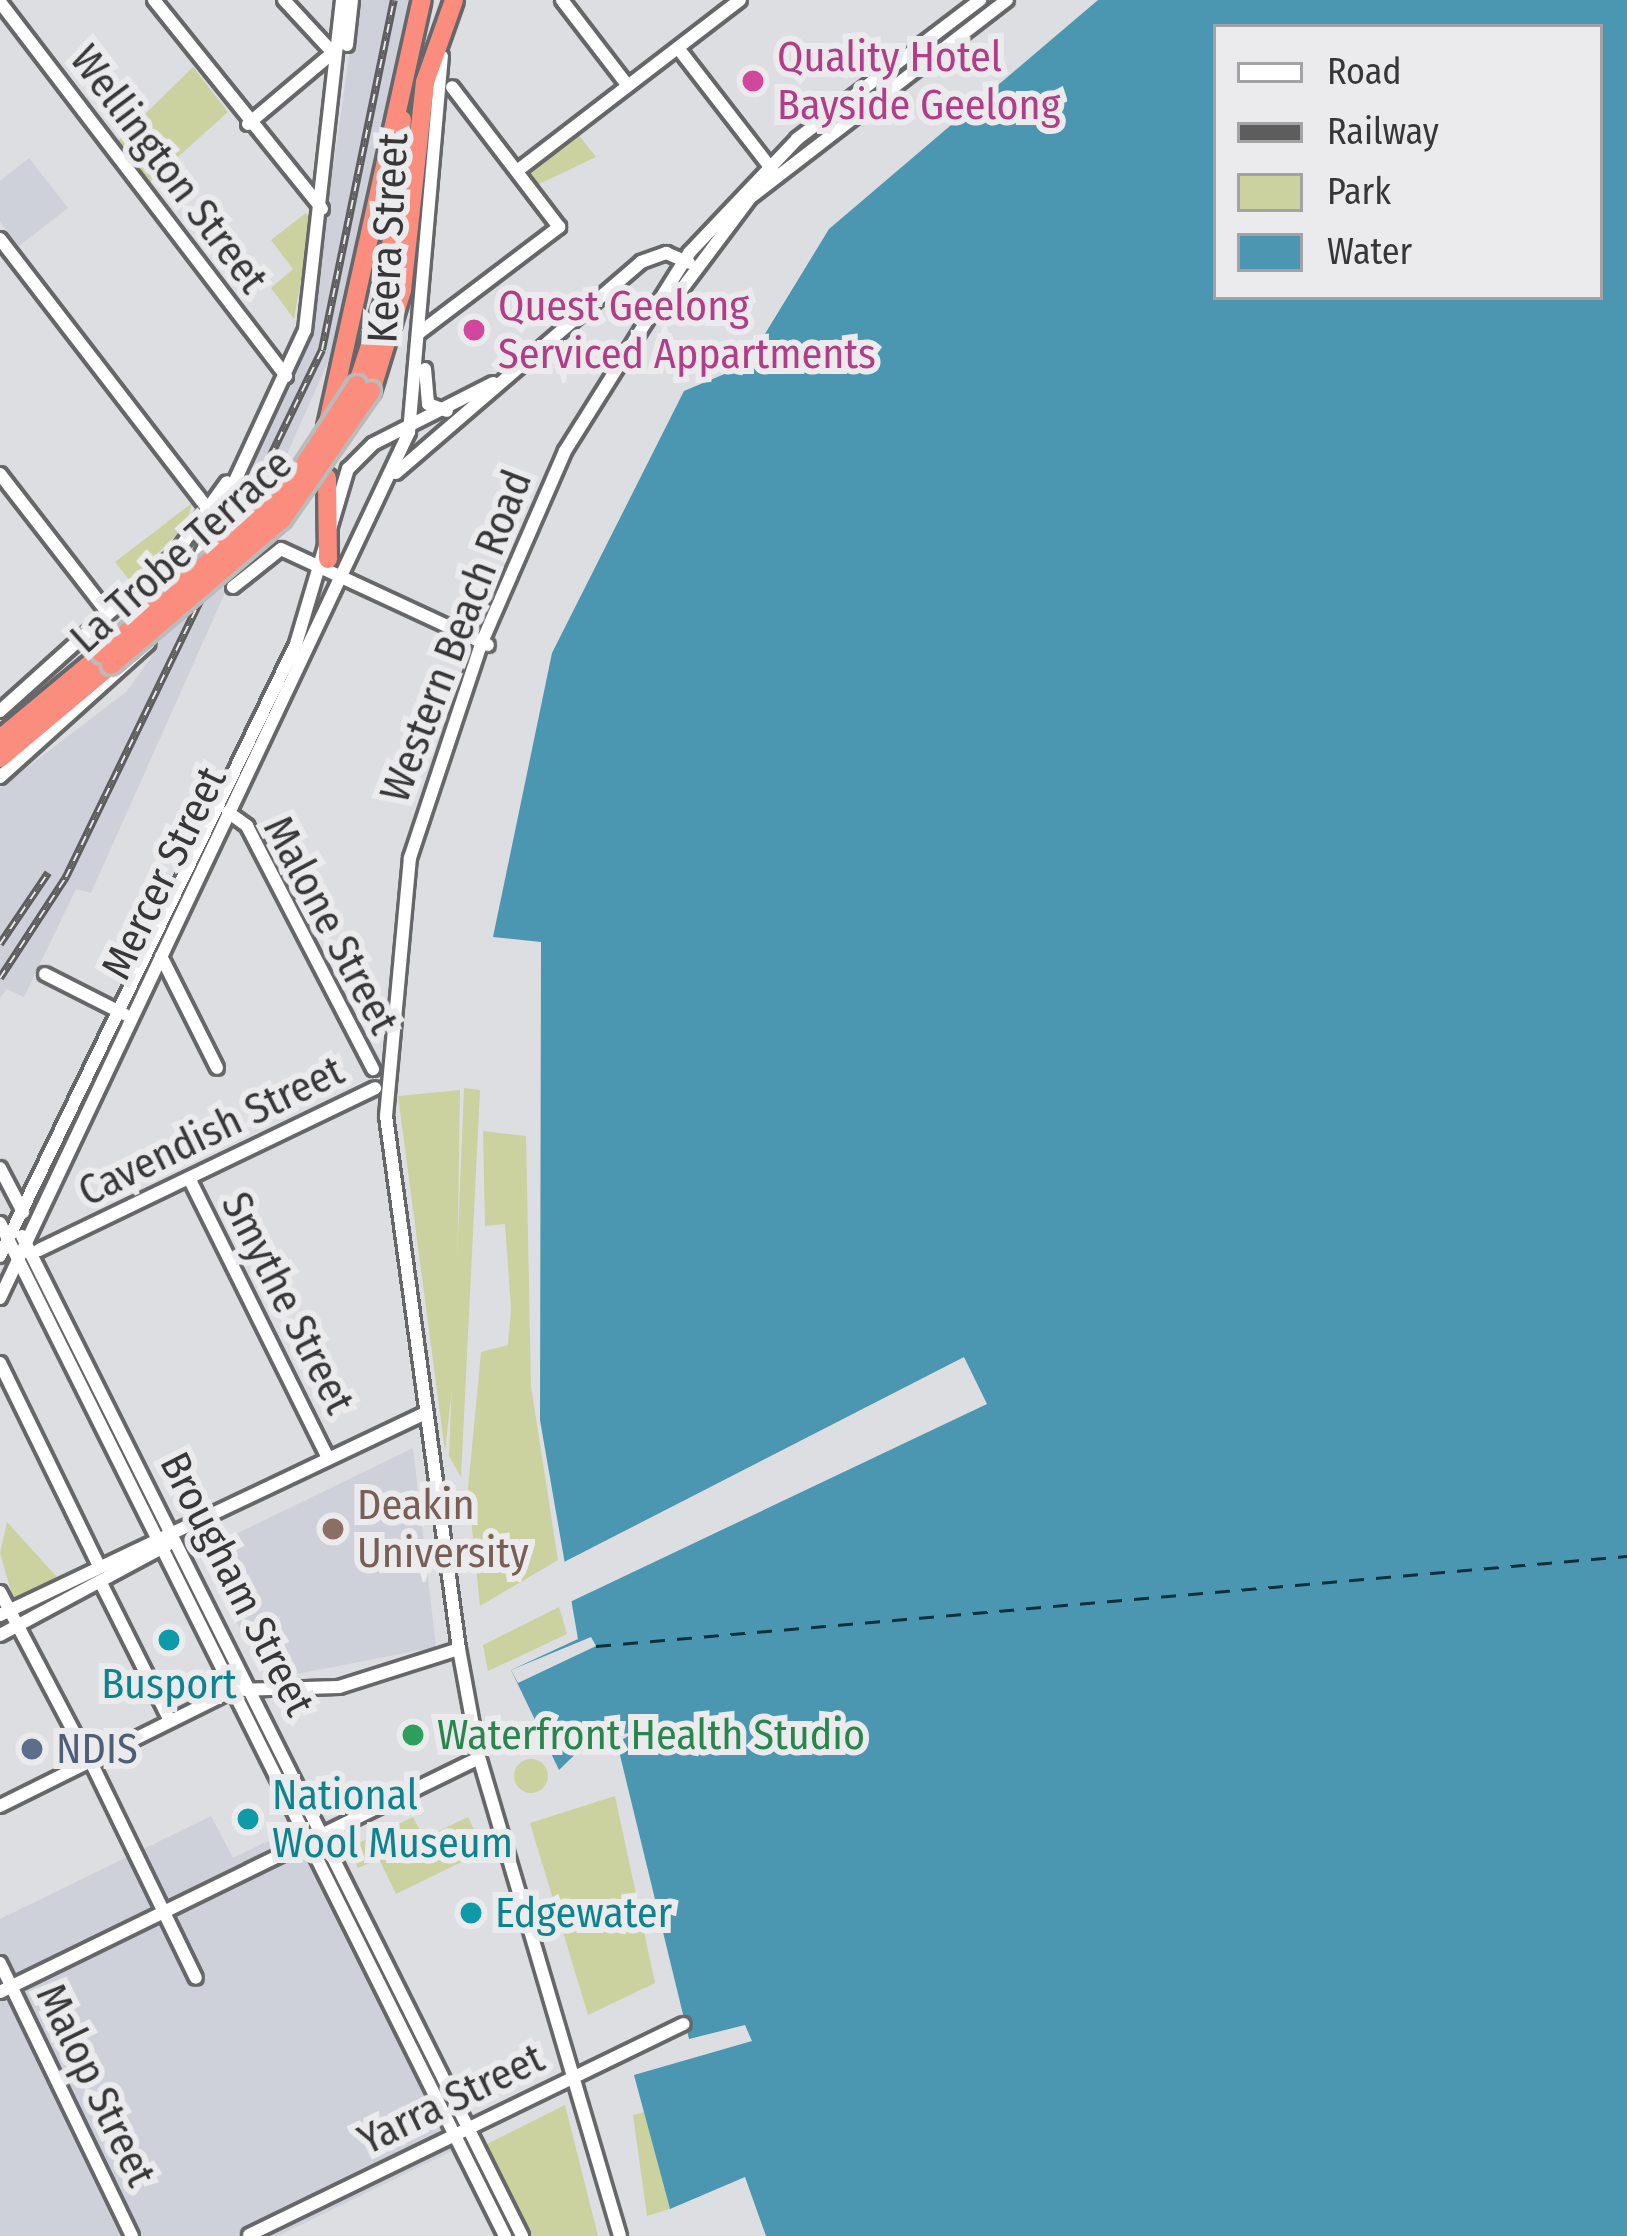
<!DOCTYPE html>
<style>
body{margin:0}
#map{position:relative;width:1627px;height:2236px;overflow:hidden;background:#dddee1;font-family:"Fira Sans Condensed",sans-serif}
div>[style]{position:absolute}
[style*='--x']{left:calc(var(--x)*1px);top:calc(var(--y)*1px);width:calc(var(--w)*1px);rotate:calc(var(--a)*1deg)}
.built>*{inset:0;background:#ced1d9}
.green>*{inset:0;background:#ccd1a0}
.round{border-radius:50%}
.water>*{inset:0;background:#4b96b1}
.pier>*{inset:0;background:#dddee1}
.ferry>*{height:3px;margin-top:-1.5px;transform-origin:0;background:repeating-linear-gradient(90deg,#0c303c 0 15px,transparent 0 27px)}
.roads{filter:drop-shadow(3px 0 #666769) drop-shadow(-3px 0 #666769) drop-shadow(0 3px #666769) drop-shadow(0 -3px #666769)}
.minor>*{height:12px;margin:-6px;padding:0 6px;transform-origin:6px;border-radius:6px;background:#fff}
.highway>*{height:18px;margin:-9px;padding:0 9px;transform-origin:9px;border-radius:9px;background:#fa8d7d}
.rail>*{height:8px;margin-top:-4px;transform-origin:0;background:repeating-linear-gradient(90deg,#ebebee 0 9px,#5d5d5e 0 18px);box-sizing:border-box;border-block:3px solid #5d5d5e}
.bridges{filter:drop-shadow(3px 0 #bbb) drop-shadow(-3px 0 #bbb) drop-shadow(0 3px #bbb) drop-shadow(0 -3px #bbb)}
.highway-bridge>*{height:18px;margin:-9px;padding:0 9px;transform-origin:9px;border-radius:9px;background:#fa8d7d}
.dots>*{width:33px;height:33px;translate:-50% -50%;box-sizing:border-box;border:6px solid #ebebee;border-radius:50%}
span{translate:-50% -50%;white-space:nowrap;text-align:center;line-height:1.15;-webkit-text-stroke:12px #ebebee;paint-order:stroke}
.hotel-label{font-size:42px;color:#b23c85}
.left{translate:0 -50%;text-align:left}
.street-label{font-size:42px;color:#373738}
.education-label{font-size:42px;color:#785e54}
.culture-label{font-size:42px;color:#0d838f}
.leisure-label{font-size:42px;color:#27864d}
.service-label{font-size:42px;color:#4e5e75}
.legend{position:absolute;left:1213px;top:24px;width:390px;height:276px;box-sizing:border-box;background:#ebebee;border:3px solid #a3a3a5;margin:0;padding:15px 21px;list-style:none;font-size:36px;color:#373738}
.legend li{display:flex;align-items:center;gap:24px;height:60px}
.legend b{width:60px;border:3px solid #a3a3a5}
</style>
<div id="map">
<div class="built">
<i style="clip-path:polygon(357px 0,410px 0,337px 342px,91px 893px,76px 889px,24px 997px,7px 989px,0 998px,0 788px,126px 692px,150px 659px,308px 345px)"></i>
<i style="clip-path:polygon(29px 158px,68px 208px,19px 246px,0 222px,0 181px)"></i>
<i style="clip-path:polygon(413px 1448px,436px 1647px,266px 1680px,201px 1551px)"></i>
<i style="clip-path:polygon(211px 1816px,233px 1858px,293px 1829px,452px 2151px,278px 2236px,0 2236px,0 1919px)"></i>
</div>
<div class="green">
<i style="clip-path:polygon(193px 67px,228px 112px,150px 182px,118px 141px)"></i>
<i style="clip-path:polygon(577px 133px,596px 157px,535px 186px,525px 173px)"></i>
<i style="clip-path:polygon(306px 213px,311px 222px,294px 319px,271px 288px,293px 269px,271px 240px)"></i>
<i style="clip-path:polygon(192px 503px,186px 525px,130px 581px,115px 562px)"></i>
<i style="clip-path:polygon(464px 1088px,480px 1090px,461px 1477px,449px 1456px)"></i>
<i style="clip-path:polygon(460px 1090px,456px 1353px,445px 1451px,398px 1096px)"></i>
<i style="clip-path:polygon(483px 1131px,526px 1136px,531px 1386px,558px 1560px,480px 1606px,468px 1489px,481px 1352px,508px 1345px,511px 1309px,505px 1224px,485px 1226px)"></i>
<i style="clip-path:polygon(7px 1522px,57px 1577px,13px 1598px,0 1553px)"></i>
<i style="clip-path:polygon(559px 1607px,567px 1634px,488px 1671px,483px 1645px)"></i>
<i class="round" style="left:514px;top:1759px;width:34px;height:34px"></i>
<i style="clip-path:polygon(615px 1796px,655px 1983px,588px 2015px,530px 1823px)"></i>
<i style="clip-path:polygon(413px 1817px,424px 1838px,468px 1817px,484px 1851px,396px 1894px,379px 1859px,358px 1868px,348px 1848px)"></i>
<i style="clip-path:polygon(565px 2105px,598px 2236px,531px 2236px,485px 2145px)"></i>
<i style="clip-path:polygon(644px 2112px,670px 2209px,647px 2216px,633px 2115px)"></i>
</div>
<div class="water">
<i style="clip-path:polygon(evenodd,1098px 0,1627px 0,1627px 2236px,766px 2236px,745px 2177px,670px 2209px,634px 2075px,752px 2041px,745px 2025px,689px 2039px,617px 1743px,633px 1733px,594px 1736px,559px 1770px,511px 1670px,578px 1639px,540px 1420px,541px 942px,493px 937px,552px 653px,684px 391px,746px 365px,829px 229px,1098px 0,1216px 27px,1600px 27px,1600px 297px,1216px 297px,1216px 27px)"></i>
</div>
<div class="pier">
<i style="clip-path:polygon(964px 1357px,987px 1404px,570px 1602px,564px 1562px)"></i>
<i style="clip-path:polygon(591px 1637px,596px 1646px,518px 1683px,511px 1670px)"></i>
</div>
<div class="ferry">
<i style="--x:596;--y:1646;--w:1035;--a:-4.99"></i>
</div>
<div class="roads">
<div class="minor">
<i style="--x:154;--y:0;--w:268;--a:51.2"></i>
<i style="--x:284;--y:0;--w:75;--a:47.2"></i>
<i style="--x:562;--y:0;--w:108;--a:52.5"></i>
<i style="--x:0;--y:2;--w:471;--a:52.6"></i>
<i style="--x:347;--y:45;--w:45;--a:-83.7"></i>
<i style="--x:678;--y:48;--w:155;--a:52.3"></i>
<i style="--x:248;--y:124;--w:109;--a:-40.1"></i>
<i style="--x:517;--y:171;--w:281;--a:-37.5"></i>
<i style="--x:0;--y:239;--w:347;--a:52.4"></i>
<i style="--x:663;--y:314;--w:146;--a:-53.1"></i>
<i style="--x:751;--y:197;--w:323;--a:-37.6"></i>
<i style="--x:419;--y:333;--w:176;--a:-37.1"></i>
<i style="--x:559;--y:227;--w:176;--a:-127.4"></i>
<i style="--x:425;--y:369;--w:35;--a:85"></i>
<i style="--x:428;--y:404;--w:20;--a:20"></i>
<i style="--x:396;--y:473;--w:323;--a:-40.7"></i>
<i style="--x:641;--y:262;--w:27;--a:-20"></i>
<i style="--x:666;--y:253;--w:25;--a:23"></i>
<i style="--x:0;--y:474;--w:176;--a:52.2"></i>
<i style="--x:195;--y:567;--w:261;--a:-65.1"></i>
<i style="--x:305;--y:330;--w:332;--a:-83.6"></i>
<i style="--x:233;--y:587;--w:61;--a:-38.4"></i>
<i style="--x:281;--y:549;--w:228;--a:24.9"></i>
<i style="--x:0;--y:711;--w:237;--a:-41.9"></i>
<i style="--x:176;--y:553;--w:87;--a:-54.3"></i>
<i style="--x:0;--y:777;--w:200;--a:-42"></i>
<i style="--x:228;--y:812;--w:24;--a:36"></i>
<i style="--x:247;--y:826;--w:274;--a:62.6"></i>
<i style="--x:161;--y:956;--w:125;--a:63.4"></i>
<i style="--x:45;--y:974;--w:89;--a:26.9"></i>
<i style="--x:0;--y:1168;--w:50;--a:62.4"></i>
<i style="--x:189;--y:1178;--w:313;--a:63.6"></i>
<i style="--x:0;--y:1223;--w:1132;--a:63.5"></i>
<i style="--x:22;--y:1236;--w:1118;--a:63.43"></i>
<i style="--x:39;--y:1250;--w:373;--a:-25.7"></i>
<i style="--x:0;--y:1256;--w:680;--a:-64.19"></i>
<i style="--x:296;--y:644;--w:183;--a:-73.5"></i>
<i style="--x:348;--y:469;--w:35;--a:-45"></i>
<i style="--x:373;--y:444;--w:135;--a:-26.9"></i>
<i style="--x:0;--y:1298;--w:958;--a:-64.72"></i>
<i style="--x:409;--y:432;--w:377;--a:-85"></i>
<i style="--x:0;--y:1363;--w:226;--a:64"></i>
<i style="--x:102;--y:1585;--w:152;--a:63.4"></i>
<i style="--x:0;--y:1592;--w:191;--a:62.2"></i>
<i style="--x:0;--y:1615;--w:471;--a:-25.4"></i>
<i style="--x:0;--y:1635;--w:190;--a:-28.3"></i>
<i style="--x:90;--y:1760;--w:242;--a:64.1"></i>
<i style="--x:0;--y:1806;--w:261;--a:-26.4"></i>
<i style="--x:234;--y:1690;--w:105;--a:-1.6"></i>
<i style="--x:339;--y:1687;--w:126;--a:-17.6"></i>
<i style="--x:0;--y:1963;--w:303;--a:64.2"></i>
<i style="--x:0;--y:1992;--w:533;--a:-26.04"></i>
<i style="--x:249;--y:2235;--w:483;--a:-25.9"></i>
<i style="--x:620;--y:2236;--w:498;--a:-106.4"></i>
<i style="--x:479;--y:1758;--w:111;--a:-100.4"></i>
<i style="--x:459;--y:1649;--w:538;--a:-97.8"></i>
<i style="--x:386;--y:1116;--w:259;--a:-84.7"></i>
<i style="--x:410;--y:858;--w:228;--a:-71.6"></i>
<i style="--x:482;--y:642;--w:208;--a:-66.5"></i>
<i style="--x:565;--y:451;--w:234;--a:-57.9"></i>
<i style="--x:689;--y:253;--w:157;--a:-46.5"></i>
<i style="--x:797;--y:139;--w:230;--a:-37.2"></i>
</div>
<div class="highway">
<i style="--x:357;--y:385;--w:96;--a:-71.8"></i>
<i style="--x:387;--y:294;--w:175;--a:-85.1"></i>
<i style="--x:371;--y:391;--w:106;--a:-72.9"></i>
<i style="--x:402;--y:290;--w:209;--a:-83.7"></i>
<i style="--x:425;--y:82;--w:87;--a:-70.5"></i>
<i style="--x:327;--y:427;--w:437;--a:-77.5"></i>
<i style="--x:327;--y:478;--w:81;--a:89.3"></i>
<i style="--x:0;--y:739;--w:133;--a:-39.8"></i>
<i style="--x:0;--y:758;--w:145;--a:-40"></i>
</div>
</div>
<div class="rail">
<i style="--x:0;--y:944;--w:86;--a:-55.9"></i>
<i style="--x:0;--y:978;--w:121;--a:-56.8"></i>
<i style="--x:66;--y:877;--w:586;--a:-64.09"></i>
<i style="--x:322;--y:350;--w:357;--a:-78.4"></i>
</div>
<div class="bridges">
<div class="highway-bridge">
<i style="--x:102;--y:654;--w:239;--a:-40.8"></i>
<i style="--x:283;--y:498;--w:135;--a:-56.8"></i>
<i style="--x:111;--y:665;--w:225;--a:-40.5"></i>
<i style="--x:282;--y:519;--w:156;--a:-55.2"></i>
</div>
</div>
<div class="dots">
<i style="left:753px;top:81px;background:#d1479c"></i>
<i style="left:474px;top:330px;background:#d1479c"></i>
<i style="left:333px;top:1529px;background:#8d6e63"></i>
<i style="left:169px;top:1640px;background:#0f9aa8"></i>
<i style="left:413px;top:1735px;background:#2e9e5b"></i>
<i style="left:32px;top:1749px;background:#5c6f8a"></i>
<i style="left:248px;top:1819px;background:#0f9aa8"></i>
<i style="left:471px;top:1913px;background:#0f9aa8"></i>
</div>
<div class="hotel-label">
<span class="left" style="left:777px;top:81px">Quality Hotel<br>Bayside Geelong</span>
<span class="left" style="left:498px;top:330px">Quest Geelong<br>Serviced Appartments</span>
</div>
<div class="street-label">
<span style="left:169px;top:169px;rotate:53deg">Wellington Street</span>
<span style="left:388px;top:238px;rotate:-87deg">Keera Street</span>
<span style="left:181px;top:551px;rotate:-42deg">La Trobe Terrace</span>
<span style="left:456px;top:636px;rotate:-69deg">Western Beach Road</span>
<span style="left:164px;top:873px;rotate:-64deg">Mercer Street</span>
<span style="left:331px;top:925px;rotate:62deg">Malone Street</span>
<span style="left:211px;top:1131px;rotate:-26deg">Cavendish Street</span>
<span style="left:288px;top:1303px;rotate:63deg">Smythe Street</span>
<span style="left:237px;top:1584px;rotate:63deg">Brougham Street</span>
<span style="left:96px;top:2085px;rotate:64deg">Malop Street</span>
<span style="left:451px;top:2099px;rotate:-26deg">Yarra Street</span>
</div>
<div class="education-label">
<span class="left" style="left:357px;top:1529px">Deakin<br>University</span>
</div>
<div class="culture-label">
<span style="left:169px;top:1684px">Busport</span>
<span class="left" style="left:272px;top:1819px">National<br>Wool Museum</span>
<span class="left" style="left:495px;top:1913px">Edgewater</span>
</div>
<div class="leisure-label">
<span class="left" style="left:437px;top:1735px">Waterfront Health Studio</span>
</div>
<div class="service-label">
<span class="left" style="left:56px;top:1749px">NDIS</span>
</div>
<ul class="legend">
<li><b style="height:15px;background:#fff"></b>Road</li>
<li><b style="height:15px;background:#5d5d5e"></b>Railway</li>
<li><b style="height:33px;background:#ccd1a0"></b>Park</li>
<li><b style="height:33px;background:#4b96b1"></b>Water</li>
</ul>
</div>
